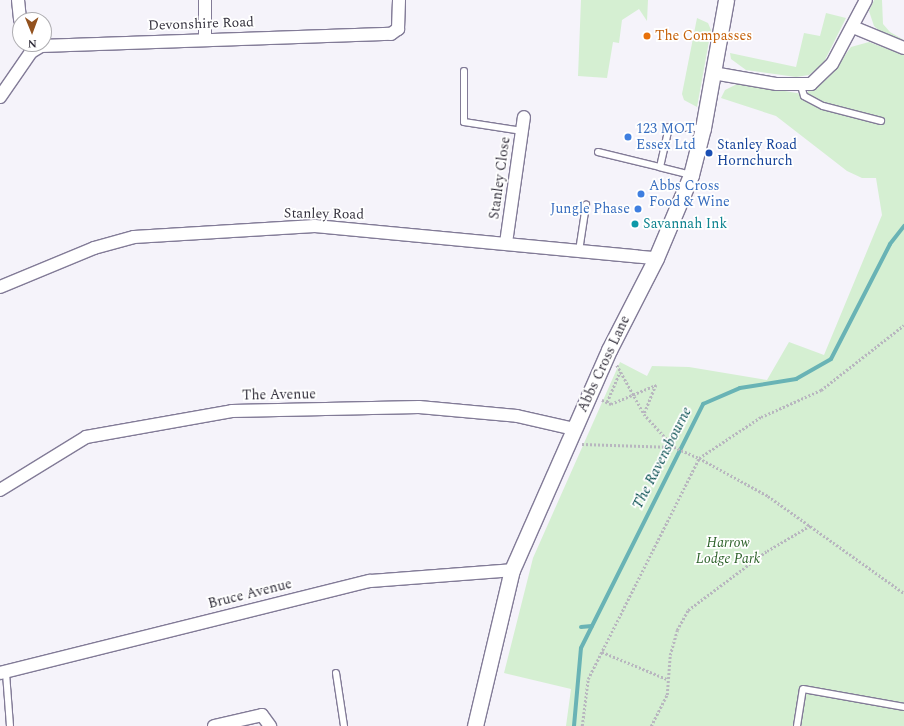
<!DOCTYPE html>
<style>
body{margin:0}
#map{position:relative;width:904px;height:726px;overflow:hidden;background:#f5f3fa;font-family:Spectral,serif}
div>[style]{position:absolute}
[style*='--x']{left:calc(var(--x)*1px);top:calc(var(--y)*1px);width:calc(var(--w)*1px);rotate:calc(var(--a)*1deg)}
.green>*{inset:0;background:#d5efd2}
.stream>*{height:4px;margin:-2px;padding:0 2px;transform-origin:2px;border-radius:2px;background:#69b3b5}
.path>*{height:2.5px;margin-top:-1.25px;transform-origin:0;background:repeating-linear-gradient(90deg,#b8b6bf 0 2px,transparent 0 4px)}
.roads{filter:drop-shadow(1px 0 #827b97) drop-shadow(-1px 0 #827b97) drop-shadow(0 1px #827b97) drop-shadow(0 -1px #827b97)}
.service>*{height:6px;margin:-3px;padding:0 3px;transform-origin:3px;border-radius:3px;background:#fff}
.minor>*{height:12px;margin:-6px;padding:0 6px;transform-origin:6px;border-radius:6px;background:#fff}
.tertiary>*{height:15px;margin:-7.5px;padding:0 7.5px;transform-origin:7.5px;border-radius:7.5px;background:#fff}
.dots>*{width:11px;height:11px;translate:-50% -50%;box-sizing:border-box;border:2px solid #fff;border-radius:50%}
span{translate:-50% -50%;white-space:nowrap;text-align:center;line-height:1.15;-webkit-text-stroke:3.5px #fff;paint-order:stroke}
.street-label{font-size:14px;color:#34313d}
.food-label{font-size:14px;color:#c56008}
.left{translate:0 -50%;text-align:left}
.shop-label{font-size:14px;color:#366cbe}
.right{translate:-100% -50%;text-align:right}
.transit-label{font-size:14px;color:#164399}
.culture-label{font-size:14px;color:#0d838f}
.park-label{font-size:14px;color:#2e632b;font-style:italic}
.water-label{font-size:15px;color:#034b4d;font-style:italic}
.north{position:absolute;left:12px;top:12px;width:40px;height:40px;box-sizing:border-box;background:#fff;border:1px solid #aeadb1;border-radius:50%;rotate:179deg;font-size:11px;font-weight:700;line-height:16px;text-align:center;color:#34313d}
.north::after{content:'';display:block;margin:auto;width:14px;height:18px;background:#93521e;clip-path:polygon(50% 0,100% 100%,50% 72%,0 100%)}
</style>
<div id="map">
<div class="green">
<i style="clip-path:polygon(581px 0,648px 0,647px 21px,639px 9px,622px 20px,619px 43px,613px 42px,607px 78px,578px 76px)"></i>
<i style="clip-path:polygon(874px 0,882px 0,883px 24px,890px 32px,904px 40px,883px 34px,874px 26px,869px 11px)"></i>
<i style="clip-path:polygon(826px 13px,846px 18px,823px 64px,809px 75px,796px 77px,746px 70px,731px 59px,730px 53px,796px 67px,804px 33px,820px 36px)"></i>
<i style="clip-path:polygon(697px 18px,708px 23px,711px 30px,697px 107px,684px 100px,682px 94px)"></i>
<i style="clip-path:polygon(869px 42px,904px 55px,904px 726px,566px 726px,571px 689px,504px 673px,533px 558px,620px 362px,647px 376px,652px 366px,689px 367px,767px 380px,789px 342px,824px 355px,882px 215px,876px 178px,862px 178px,847px 171px,776px 116px,721px 98px,725px 90px,739px 83px,808px 95px,808px 91px,828px 78px,851px 47px)"></i>
</div>
<div class="stream">
<i style="--x:581;--y:627;--w:11;--a:-5"></i>
<i style="--x:574;--y:726;--w:78;--a:-84.9"></i>
<i style="--x:581;--y:648;--w:273;--a:-63.4"></i>
<i style="--x:703;--y:404;--w:40;--a:-23.4"></i>
<i style="--x:740;--y:388;--w:57;--a:-9.1"></i>
<i style="--x:796;--y:379;--w:40;--a:-29.7"></i>
<i style="--x:831;--y:359;--w:129;--a:-62.8"></i>
<i style="--x:890;--y:244;--w:23;--a:-52"></i>
</div>
<div class="path">
<i style="--x:617;--y:365;--w:56;--a:61.1"></i>
<i style="--x:644;--y:414;--w:43;--a:47.8"></i>
<i style="--x:602;--y:400;--w:10;--a:24"></i>
<i style="--x:611;--y:404;--w:49;--a:-22.9"></i>
<i style="--x:656;--y:385;--w:31;--a:112"></i>
<i style="--x:607;--y:402;--w:33;--a:-67"></i>
<i style="--x:582;--y:444;--w:92;--a:1.9"></i>
<i style="--x:674;--y:447;--w:27;--a:24"></i>
<i style="--x:699;--y:458;--w:79;--a:28.8"></i>
<i style="--x:768;--y:496;--w:167;--a:35.5"></i>
<i style="--x:602;--y:652;--w:70;--a:22.6"></i>
<i style="--x:582;--y:726;--w:47;--a:-82.7"></i>
<i style="--x:588;--y:679;--w:247;--a:-63.3"></i>
<i style="--x:699;--y:458;--w:74;--a:-33.5"></i>
<i style="--x:761;--y:417;--w:66;--a:-24.2"></i>
<i style="--x:821;--y:390;--w:105;--a:-38.1"></i>
<i style="--x:651;--y:726;--w:35;--a:-63"></i>
<i style="--x:667;--y:695;--w:40;--a:-85.7"></i>
<i style="--x:670;--y:655;--w:26;--a:-74"></i>
<i style="--x:677;--y:630;--w:23;--a:-61"></i>
<i style="--x:688;--y:610;--w:99;--a:-36.8"></i>
<i style="--x:767;--y:551;--w:51;--a:-30.6"></i>
</div>
<div class="roads">
<div class="service">
<i style="--x:464;--y:71;--w:51;--a:90"></i>
<i style="--x:464;--y:122;--w:59;--a:8.8"></i>
<i style="--x:801;--y:86;--w:10;--a:73"></i>
<i style="--x:804;--y:96;--w:21;--a:28"></i>
<i style="--x:823;--y:106;--w:60;--a:14.5"></i>
<i style="--x:598;--y:152;--w:64;--a:13.6"></i>
<i style="--x:691;--y:175;--w:32;--a:-166"></i>
<i style="--x:660;--y:167;--w:41;--a:-77.3"></i>
<i style="--x:669;--y:127;--w:34;--a:2"></i>
<i style="--x:579;--y:251;--w:47;--a:-81.3"></i>
<i style="--x:6;--y:673;--w:53;--a:85.7"></i>
<i style="--x:336;--y:673;--w:54;--a:81.4"></i>
<i style="--x:797;--y:726;--w:37;--a:-81"></i>
<i style="--x:803;--y:689;--w:103;--a:10.1"></i>
</div>
<div class="minor">
<i style="--x:18;--y:0;--w:20;--a:84"></i>
<i style="--x:205;--y:0;--w:38;--a:90"></i>
<i style="--x:853;--y:27;--w:55;--a:22.4"></i>
<i style="--x:713;--y:73;--w:65;--a:9.8"></i>
<i style="--x:777;--y:84;--w:34;--a:0"></i>
<i style="--x:811;--y:84;--w:29;--a:-44"></i>
<i style="--x:832;--y:64;--w:72;--a:-62"></i>
<i style="--x:0;--y:97;--w:55;--a:-55.4"></i>
<i style="--x:31;--y:52;--w:12;--a:-31"></i>
<i style="--x:41;--y:46;--w:350;--a:-2"></i>
<i style="--x:391;--y:34;--w:9;--a:-36"></i>
<i style="--x:398;--y:29;--w:29;--a:-88"></i>
<i style="--x:506;--y:243;--w:127;--a:-81.9"></i>
<i style="--x:0;--y:287;--w:102;--a:-22.5"></i>
<i style="--x:94;--y:248;--w:41;--a:-15.4"></i>
<i style="--x:134;--y:237;--w:181;--a:-3.5"></i>
<i style="--x:315;--y:226;--w:342;--a:5.4"></i>
<i style="--x:0;--y:490;--w:101;--a:-31.6"></i>
<i style="--x:86;--y:437;--w:148;--a:-10.1"></i>
<i style="--x:232;--y:411;--w:187;--a:-1.2"></i>
<i style="--x:419;--y:407;--w:98;--a:5.2"></i>
<i style="--x:517;--y:416;--w:58;--a:12.8"></i>
<i style="--x:0;--y:673;--w:381;--a:-14"></i>
<i style="--x:370;--y:581;--w:142;--a:-4.4"></i>
<i style="--x:214;--y:726;--w:49;--a:-12.9"></i>
<i style="--x:262;--y:715;--w:14;--a:54"></i>
</div>
<div class="tertiary">
<i style="--x:475;--y:726;--w:160;--a:-76.7"></i>
<i style="--x:512;--y:570;--w:240;--a:-66.2"></i>
<i style="--x:609;--y:350;--w:103;--a:-62.9"></i>
<i style="--x:656;--y:258;--w:90;--a:-67.1"></i>
<i style="--x:691;--y:175;--w:49;--a:-75.7"></i>
<i style="--x:703;--y:128;--w:130;--a:-79.8"></i>
</div>
</div>
<div class="dots">
<i style="left:647px;top:36px;background:#e8710a"></i>
<i style="left:628px;top:137px;background:#3f7fe0"></i>
<i style="left:709px;top:153px;background:#1a4fb4"></i>
<i style="left:641px;top:194px;background:#3f7fe0"></i>
<i style="left:638px;top:209px;background:#3f7fe0"></i>
<i style="left:635px;top:224px;background:#0f9aa8"></i>
</div>
<div class="street-label">
<span style="left:201px;top:24px;rotate:-2deg">Devonshire Road</span>
<span style="left:500px;top:178px;rotate:-82deg">Stanley Close</span>
<span style="left:324px;top:214px;rotate:1deg">Stanley Road</span>
<span style="left:604px;top:364px;rotate:-65deg">Abbs Cross Lane</span>
<span style="left:279px;top:395px;rotate:-1deg">The Avenue</span>
<span style="left:250px;top:594px;rotate:-14deg">Bruce Avenue</span>
</div>
<div class="food-label">
<span class="left" style="left:655px;top:36px">The Compasses</span>
</div>
<div class="shop-label">
<span class="left" style="left:636px;top:137px">123 MOT<br>Essex Ltd</span>
<span class="left" style="left:649px;top:194px">Abbs Cross<br>Food &amp; Wine</span>
<span class="right" style="left:630px;top:209px">Jungle Phase</span>
</div>
<div class="transit-label">
<span class="left" style="left:717px;top:153px">Stanley Road<br>Hornchurch</span>
</div>
<div class="culture-label">
<span class="left" style="left:643px;top:224px">Savannah Ink</span>
</div>
<div class="park-label">
<span style="left:728px;top:551px">Harrow<br>Lodge Park</span>
</div>
<div class="water-label">
<span style="left:662px;top:458px;rotate:-63deg">The Ravensbourne</span>
</div>
<div class="north">N</div>
</div>
